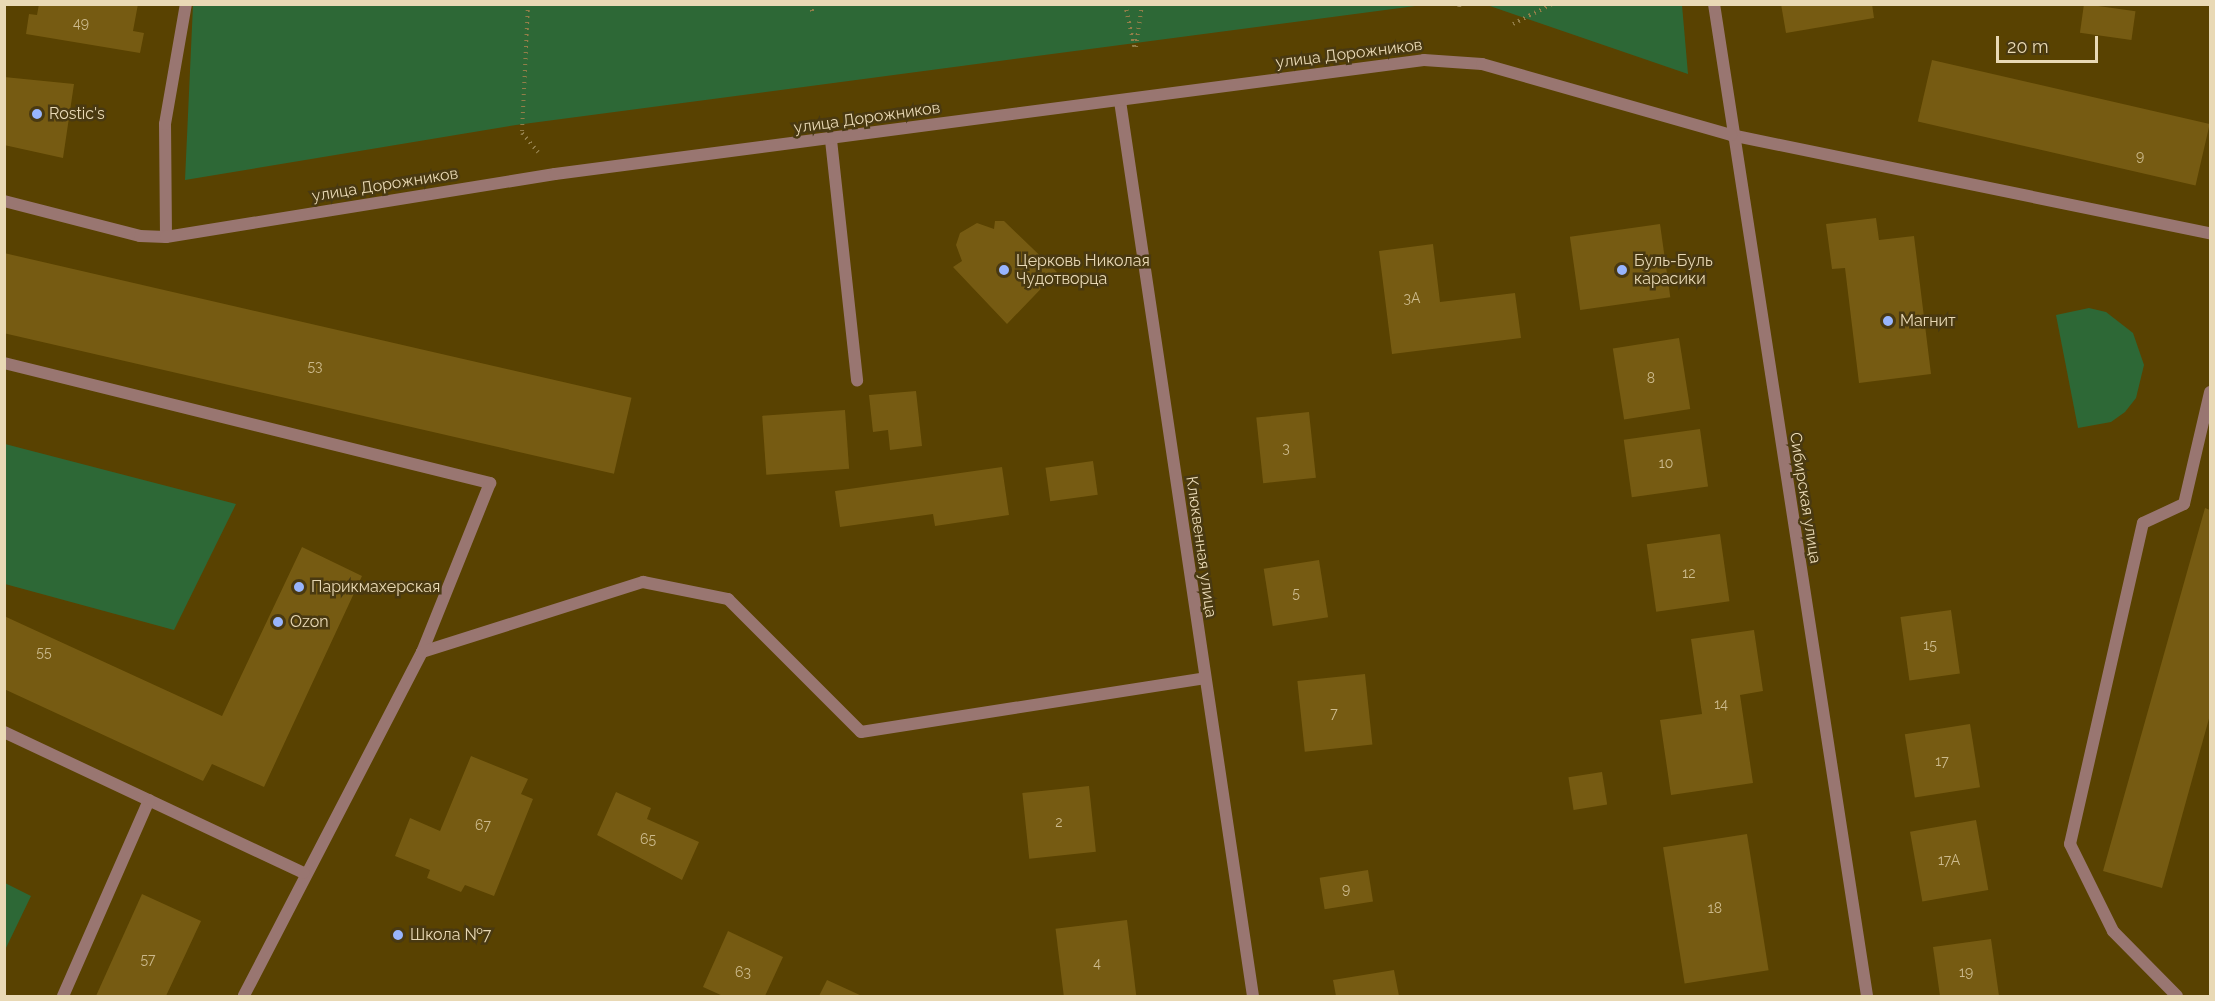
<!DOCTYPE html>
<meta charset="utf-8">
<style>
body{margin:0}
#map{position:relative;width:2215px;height:1001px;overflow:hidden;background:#594201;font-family:Raleway,sans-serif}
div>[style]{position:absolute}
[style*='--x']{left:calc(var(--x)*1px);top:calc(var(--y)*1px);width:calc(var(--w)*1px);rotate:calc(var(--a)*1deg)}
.green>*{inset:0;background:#2d6836}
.building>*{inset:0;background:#765b12;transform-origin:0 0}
.path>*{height:4px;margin-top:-2px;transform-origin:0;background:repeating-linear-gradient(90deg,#927e49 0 1.5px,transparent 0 6px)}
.service>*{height:12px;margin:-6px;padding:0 6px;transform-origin:6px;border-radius:6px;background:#997671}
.minor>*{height:12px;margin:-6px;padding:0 6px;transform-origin:6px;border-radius:6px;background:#997671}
.dots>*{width:16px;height:16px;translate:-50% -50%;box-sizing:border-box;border:3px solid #493911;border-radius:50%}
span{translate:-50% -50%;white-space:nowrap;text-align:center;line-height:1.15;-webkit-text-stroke:5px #493911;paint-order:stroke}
.number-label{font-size:14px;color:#ccba8c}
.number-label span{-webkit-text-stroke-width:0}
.street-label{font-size:16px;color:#e9d9b5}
.poi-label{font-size:16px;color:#e9d9b5}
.left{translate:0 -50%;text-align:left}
.frame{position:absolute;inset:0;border:6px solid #e9d9b5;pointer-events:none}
.scale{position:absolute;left:1996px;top:36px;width:102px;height:27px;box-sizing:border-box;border:3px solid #e9d9b5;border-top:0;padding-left:8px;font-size:18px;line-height:21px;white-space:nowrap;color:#e9d9b5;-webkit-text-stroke:4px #493911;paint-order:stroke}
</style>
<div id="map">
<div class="green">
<i style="clip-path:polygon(193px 5px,193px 4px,1423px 5px,516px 125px,185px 180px)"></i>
<i style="clip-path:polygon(1487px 5px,1682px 5px,1688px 74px)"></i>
<i style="clip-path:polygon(2089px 308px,2106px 312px,2133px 333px,2144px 365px,2136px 398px,2125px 412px,2111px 422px,2078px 428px,2056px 315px)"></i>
<i style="clip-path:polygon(5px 444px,236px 504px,174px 630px,5px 584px)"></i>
<i style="clip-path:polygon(5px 883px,31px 896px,5px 950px)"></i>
</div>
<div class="building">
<i style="clip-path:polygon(39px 4px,138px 4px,133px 31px,144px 33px,140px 53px,26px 34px,29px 14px,37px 15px)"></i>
<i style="clip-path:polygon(1781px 4px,1872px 4px,1874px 18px,1786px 33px)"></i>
<i style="left:2084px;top:4px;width:52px;height:29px;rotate:8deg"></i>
<i style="left:1932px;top:60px;width:285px;height:63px;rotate:13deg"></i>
<i style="clip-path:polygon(4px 77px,74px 84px,63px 158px,4px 145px)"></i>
<i style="clip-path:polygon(1876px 218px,1879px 240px,1914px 236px,1931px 374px,1859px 383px,1845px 268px,1832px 269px,1826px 224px)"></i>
<i style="clip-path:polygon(995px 221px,1004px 221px,1057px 272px,1007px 324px,953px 267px,962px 261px,956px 245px,960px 233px,977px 223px,994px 229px)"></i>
<i style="left:1660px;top:224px;width:74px;height:91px;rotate:82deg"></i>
<i style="clip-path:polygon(1433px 244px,1440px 302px,1515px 293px,1521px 338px,1392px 354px,1379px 251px)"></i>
<i style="left:4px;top:253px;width:644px;height:78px;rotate:13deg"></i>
<i style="left:1679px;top:338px;width:72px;height:67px;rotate:81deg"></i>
<i style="clip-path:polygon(916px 391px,922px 446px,890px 450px,888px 430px,873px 432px,869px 395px)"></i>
<i style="left:845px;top:410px;width:59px;height:83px;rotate:86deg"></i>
<i style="left:1309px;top:412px;width:66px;height:53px;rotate:84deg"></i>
<i style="left:1700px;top:429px;width:58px;height:77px;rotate:82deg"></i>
<i style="left:1093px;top:461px;width:34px;height:48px;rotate:82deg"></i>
<i style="clip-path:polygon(1002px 467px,1009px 515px,935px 526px,933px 514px,840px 527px,835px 491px)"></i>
<i style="clip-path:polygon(2205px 508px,2210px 510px,2210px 715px,2162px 888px,2103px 871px)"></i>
<i style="left:1720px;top:534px;width:68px;height:74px;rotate:82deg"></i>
<i style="clip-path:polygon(302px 547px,362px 576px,264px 787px,212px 764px,203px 781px,4px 689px,4px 616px,222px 716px)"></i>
<i style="left:1319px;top:560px;width:58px;height:56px;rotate:81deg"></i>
<i style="left:1951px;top:610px;width:64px;height:51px;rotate:82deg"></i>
<i style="clip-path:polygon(1754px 630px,1763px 691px,1740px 695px,1753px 783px,1671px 795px,1660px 720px,1702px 714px,1691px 639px)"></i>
<i style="left:1365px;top:674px;width:71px;height:68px;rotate:84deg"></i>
<i style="left:1970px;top:724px;width:64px;height:66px;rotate:81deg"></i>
<i style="clip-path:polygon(471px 756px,528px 779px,521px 794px,533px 799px,494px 896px,465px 885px,461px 892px,427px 878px,430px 870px,395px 856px,410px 818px,440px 831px)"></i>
<i style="left:1602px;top:772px;width:33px;height:34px;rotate:81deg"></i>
<i style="left:1089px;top:786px;width:66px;height:67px;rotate:84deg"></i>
<i style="clip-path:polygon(616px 792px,651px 808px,647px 819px,699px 842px,682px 880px,597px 835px)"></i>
<i style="left:1976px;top:820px;width:71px;height:67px;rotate:80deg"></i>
<i style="left:1747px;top:834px;width:138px;height:85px;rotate:81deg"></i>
<i style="left:1368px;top:870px;width:32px;height:49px;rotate:81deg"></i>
<i style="clip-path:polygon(142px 894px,201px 921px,166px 996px,96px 996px)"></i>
<i style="left:1127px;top:920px;width:77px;height:72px;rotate:83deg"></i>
<i style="clip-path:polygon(728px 931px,783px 957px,765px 996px,723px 996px,703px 987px)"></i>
<i style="clip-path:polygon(1991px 939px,1999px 996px,1940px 996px,1933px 947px)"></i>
<i style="clip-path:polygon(1394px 970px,1399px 996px,1336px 996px,1333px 980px)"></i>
<i style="clip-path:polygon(827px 980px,862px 996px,819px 996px)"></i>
</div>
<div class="path">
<i style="--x:528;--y:4;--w:129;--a:92.7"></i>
<i style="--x:522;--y:133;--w:25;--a:50"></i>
<i style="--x:810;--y:4;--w:9;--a:72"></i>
<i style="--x:1125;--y:4;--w:47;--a:77.7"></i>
<i style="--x:1459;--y:7;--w:3;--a:-72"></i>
<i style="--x:1513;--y:24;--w:44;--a:-27.1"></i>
<i style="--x:1136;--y:47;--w:43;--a:-82.1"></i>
</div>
<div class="service">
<i style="--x:1731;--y:135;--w:489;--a:11.6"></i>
<i style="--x:831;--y:140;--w:242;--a:83.8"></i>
<i style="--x:166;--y:237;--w:113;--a:-90.5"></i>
<i style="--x:165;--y:124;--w:122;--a:-80.1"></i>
<i style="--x:4;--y:363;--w:501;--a:13.87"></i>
<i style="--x:490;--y:483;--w:182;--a:111.9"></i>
<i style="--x:422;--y:652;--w:387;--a:117.4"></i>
<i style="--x:422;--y:652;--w:232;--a:-17.6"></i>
<i style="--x:643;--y:582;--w:87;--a:11.3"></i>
<i style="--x:728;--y:599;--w:188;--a:45"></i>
<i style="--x:861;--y:732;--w:347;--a:-8.9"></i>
<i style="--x:4;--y:732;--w:331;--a:25.2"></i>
<i style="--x:63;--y:996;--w:214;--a:-66.3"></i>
<i style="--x:2177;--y:996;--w:91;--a:-134.6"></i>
<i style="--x:2113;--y:931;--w:97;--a:-116.3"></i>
<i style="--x:2070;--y:844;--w:329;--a:-77.2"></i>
<i style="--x:2143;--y:523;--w:45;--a:-24.9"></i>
<i style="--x:2184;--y:504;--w:115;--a:-76.9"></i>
</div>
<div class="minor">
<i style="--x:1714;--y:4;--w:1004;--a:81.23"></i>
<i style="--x:1120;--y:101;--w:905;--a:81.55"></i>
<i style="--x:4;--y:201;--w:140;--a:14.4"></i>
<i style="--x:140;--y:236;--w:26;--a:2"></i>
<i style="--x:166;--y:237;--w:394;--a:-9.2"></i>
<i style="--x:555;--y:174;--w:876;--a:-7.47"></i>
<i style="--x:1424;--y:60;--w:58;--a:3.9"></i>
<i style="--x:1482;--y:64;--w:259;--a:15.9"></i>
</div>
<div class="dots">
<i style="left:37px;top:114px;background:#98b5fd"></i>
<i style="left:1004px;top:270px;background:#98b5fd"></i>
<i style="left:1622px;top:270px;background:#98b5fd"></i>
<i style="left:1888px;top:321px;background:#98b5fd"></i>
<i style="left:299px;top:587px;background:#98b5fd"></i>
<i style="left:278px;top:622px;background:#98b5fd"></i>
<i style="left:398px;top:935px;background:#98b5fd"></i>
</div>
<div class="number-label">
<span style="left:81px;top:23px">49</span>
<span style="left:2140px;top:156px">9</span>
<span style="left:1412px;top:298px">3А</span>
<span style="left:315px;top:366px">53</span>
<span style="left:1651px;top:378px">8</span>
<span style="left:1286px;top:448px">3</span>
<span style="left:1666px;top:463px">10</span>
<span style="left:1689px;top:573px">12</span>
<span style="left:1296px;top:593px">5</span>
<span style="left:1930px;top:645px">15</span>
<span style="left:44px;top:652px">55</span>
<span style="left:1721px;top:704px">14</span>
<span style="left:1334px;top:713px">7</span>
<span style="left:1942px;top:761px">17</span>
<span style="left:1059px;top:822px">2</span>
<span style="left:483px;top:825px">67</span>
<span style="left:648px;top:839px">65</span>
<span style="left:1949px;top:860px">17А</span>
<span style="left:1346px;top:889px">9</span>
<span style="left:1715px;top:908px">18</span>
<span style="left:148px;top:959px">57</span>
<span style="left:1097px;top:963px">4</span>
<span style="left:743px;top:972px">63</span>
<span style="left:1966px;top:972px">19</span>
</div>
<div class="street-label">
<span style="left:1349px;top:54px;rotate:-7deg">улица Дорожников</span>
<span style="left:867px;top:118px;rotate:-8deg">улица Дорожников</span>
<span style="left:385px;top:185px;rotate:-9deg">улица Дорожников</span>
<span style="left:1805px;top:498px;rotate:81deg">Сибирская улица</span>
<span style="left:1201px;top:547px;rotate:82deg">Клюквенная улица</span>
</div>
<div class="poi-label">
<span class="left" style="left:49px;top:114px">Rostic's</span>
<span class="left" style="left:1016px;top:270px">Церковь Николая<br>Чудотворца</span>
<span class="left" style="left:1634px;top:270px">Буль-Буль<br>карасики</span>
<span class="left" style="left:1900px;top:321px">Магнит</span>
<span class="left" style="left:311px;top:587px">Парикмахерская</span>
<span class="left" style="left:290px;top:622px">Ozon</span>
<span class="left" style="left:410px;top:935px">Школа №7</span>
</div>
<div class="frame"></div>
<div class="scale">20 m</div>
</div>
